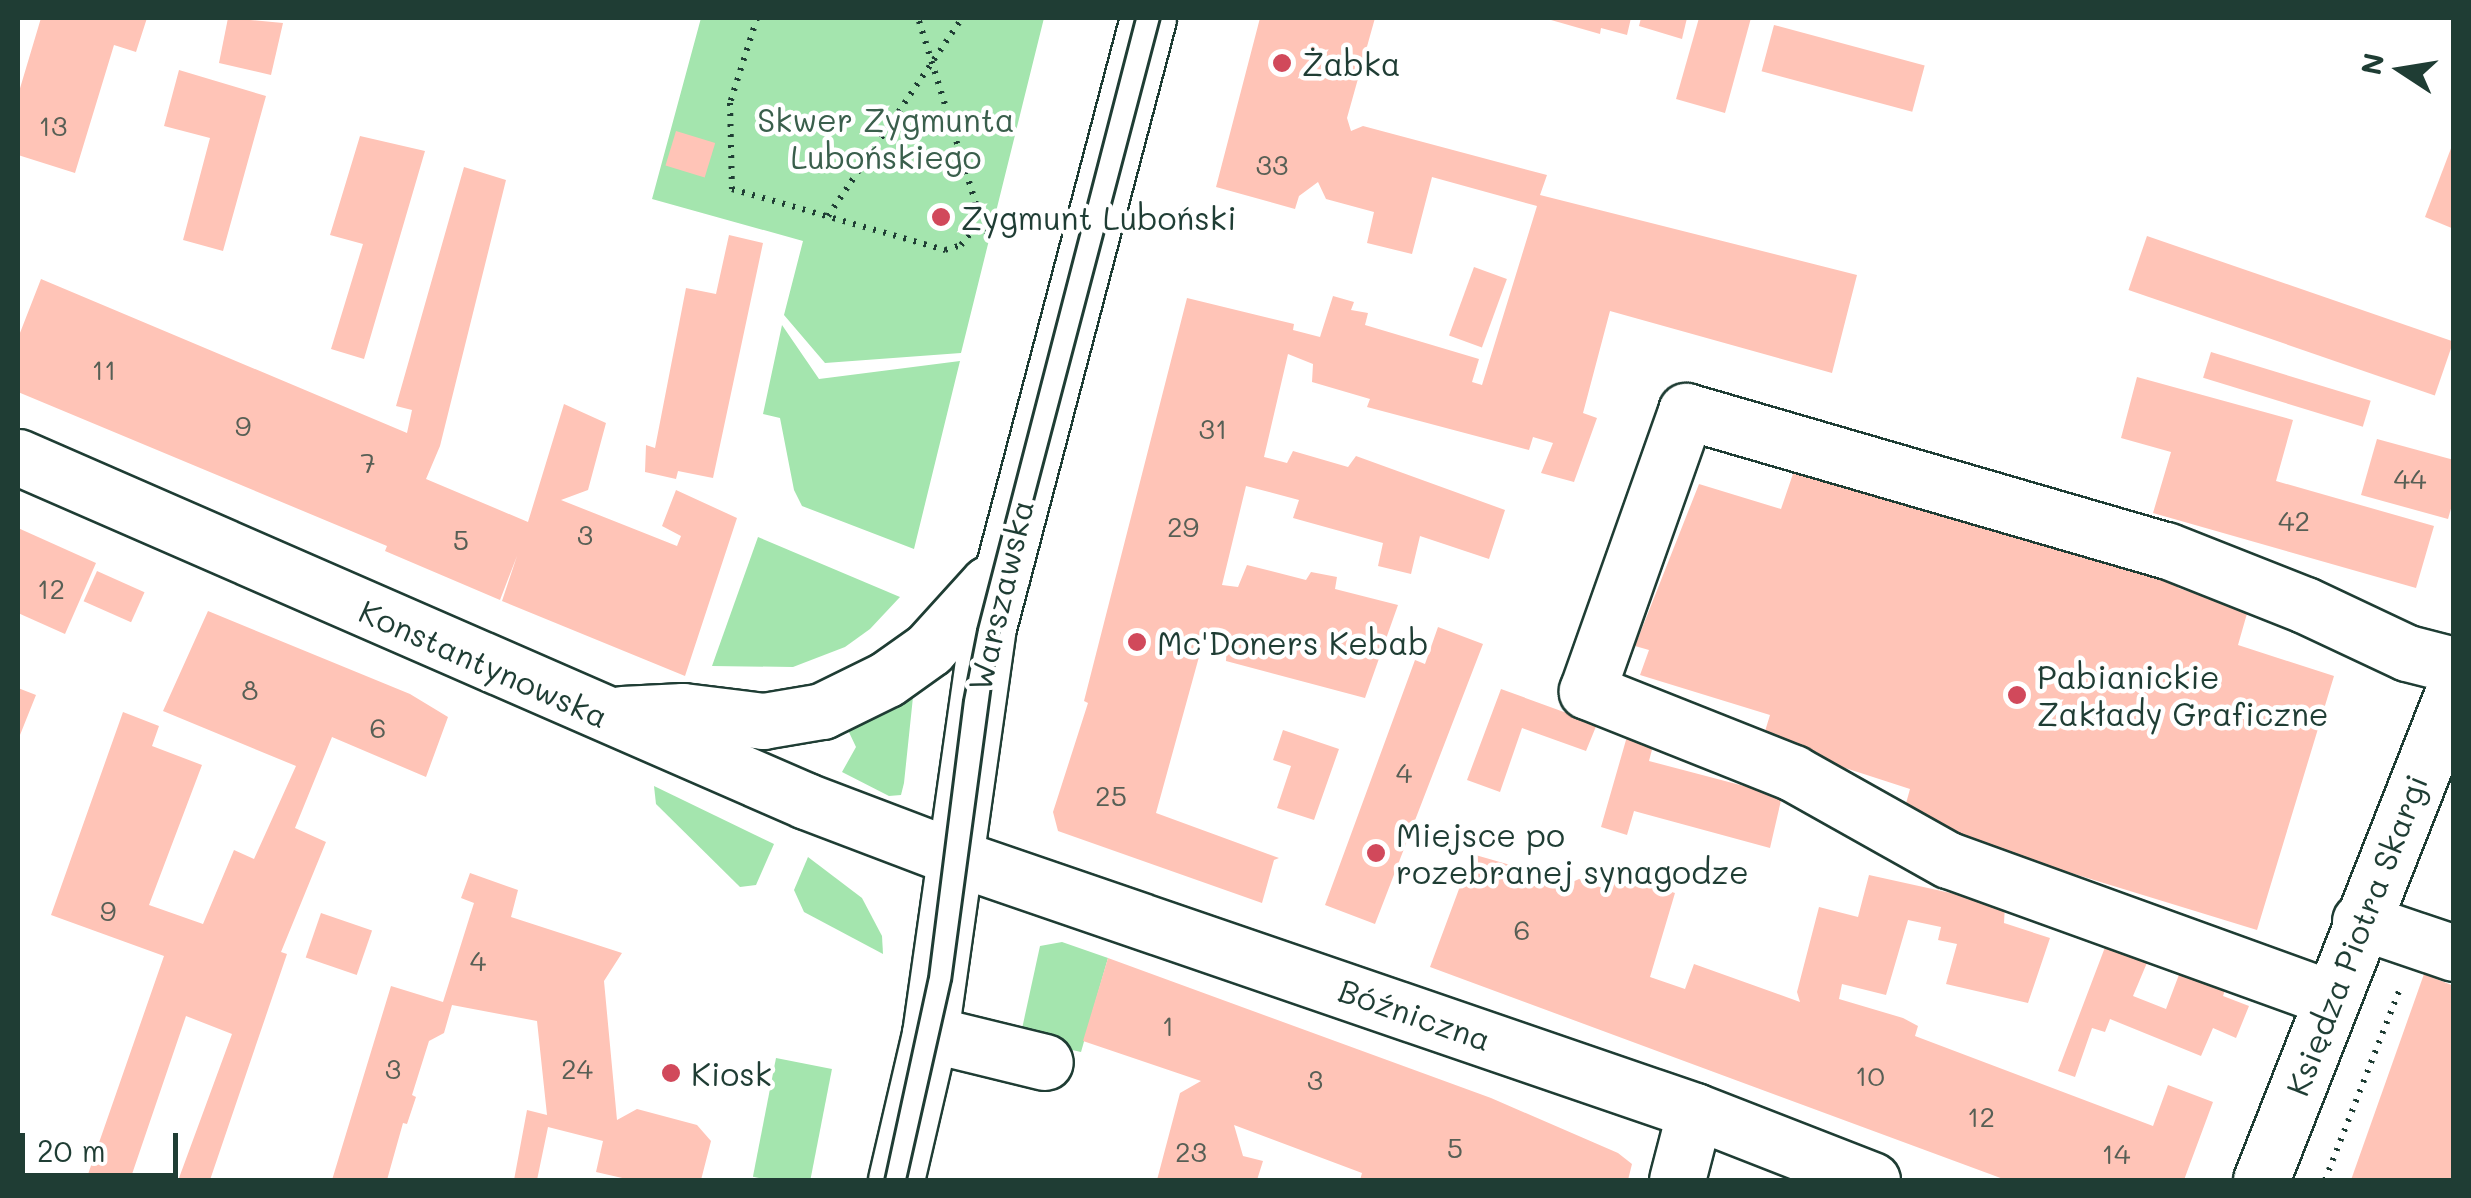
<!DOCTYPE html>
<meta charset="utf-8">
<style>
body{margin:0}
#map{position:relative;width:2471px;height:1198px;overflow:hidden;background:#fff;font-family:Mali,sans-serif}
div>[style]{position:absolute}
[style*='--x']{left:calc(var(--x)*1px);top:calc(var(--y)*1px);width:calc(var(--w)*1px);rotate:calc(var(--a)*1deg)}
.green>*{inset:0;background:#a4e5ae;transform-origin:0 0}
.building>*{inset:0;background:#ffc4b7;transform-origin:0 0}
.path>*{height:6px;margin-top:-3px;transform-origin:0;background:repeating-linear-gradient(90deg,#1f3d34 0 2.5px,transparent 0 10.5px)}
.roads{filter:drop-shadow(2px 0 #1f3d34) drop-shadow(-2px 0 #1f3d34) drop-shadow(0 2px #1f3d34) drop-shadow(0 -2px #1f3d34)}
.minor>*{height:55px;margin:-27.5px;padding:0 27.5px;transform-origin:27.5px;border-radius:27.5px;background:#fff}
.tram>*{height:2.5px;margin:-1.25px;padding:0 1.25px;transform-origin:1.25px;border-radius:1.25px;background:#1f3d34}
.dots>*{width:28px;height:28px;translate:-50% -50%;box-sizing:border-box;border:5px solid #fff;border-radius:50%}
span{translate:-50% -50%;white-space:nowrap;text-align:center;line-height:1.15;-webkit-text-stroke:9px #fff;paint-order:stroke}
.number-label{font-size:28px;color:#575f55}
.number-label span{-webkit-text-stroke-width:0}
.poi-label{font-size:32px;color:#1f3d34}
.left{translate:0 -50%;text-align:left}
.park-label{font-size:32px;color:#3a5f4c}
.street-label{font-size:32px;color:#1f3d34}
.frame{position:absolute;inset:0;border:20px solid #1f3d34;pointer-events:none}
.north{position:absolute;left:2351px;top:20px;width:100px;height:100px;-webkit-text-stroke:8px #fff;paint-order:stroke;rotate:282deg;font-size:28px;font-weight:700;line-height:40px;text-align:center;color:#1f3d34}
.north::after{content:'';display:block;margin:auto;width:35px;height:45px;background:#1f3d34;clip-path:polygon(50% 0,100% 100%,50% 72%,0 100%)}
.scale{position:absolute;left:20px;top:1133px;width:158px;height:45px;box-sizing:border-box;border:5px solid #1f3d34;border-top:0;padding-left:12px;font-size:30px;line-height:35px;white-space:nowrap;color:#1f3d34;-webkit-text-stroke:8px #fff;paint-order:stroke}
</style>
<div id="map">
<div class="green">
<i style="clip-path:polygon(701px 18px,1044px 18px,961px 353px,825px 363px,784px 315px,803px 241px,652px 199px)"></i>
<i style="clip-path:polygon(782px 325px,819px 379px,960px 361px,914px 549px,802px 506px,794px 490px,780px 418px,763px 414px)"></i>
<i style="clip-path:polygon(758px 537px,900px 597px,870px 629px,845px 647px,793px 667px,712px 666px)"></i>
<i style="clip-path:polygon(910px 690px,913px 697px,904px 783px,901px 795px,889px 796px,842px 772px,856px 747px,847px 728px)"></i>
<i style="clip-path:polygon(654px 786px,774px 844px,756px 885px,740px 887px,656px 804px)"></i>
<i style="clip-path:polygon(808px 857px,862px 898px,882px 936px,883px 954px,804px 912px,794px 890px)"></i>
<i style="clip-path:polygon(1062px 942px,1108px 958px,1081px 1052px,1020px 1038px,1040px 946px)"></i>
<i style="left:776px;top:1058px;width:57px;height:121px;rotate:11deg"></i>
</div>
<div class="building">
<i style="clip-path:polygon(41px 18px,147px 18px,136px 52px,114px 45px,75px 173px,18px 155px,18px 95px)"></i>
<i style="clip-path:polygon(228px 18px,283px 23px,271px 75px,219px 63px)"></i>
<i style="clip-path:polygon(1260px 18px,1375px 18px,1347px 118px,1351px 131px,1363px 126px,1547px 175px,1540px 195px,1857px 275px,1832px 373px,1610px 311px,1583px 413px,1597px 418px,1574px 482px,1541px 473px,1553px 443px,1533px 437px,1529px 450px,1367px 407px,1370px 399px,1312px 382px,1313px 364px,1288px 354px,1264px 457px,1287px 463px,1293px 451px,1348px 467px,1356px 456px,1505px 510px,1489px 559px,1420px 536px,1411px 574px,1378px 566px,1383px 543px,1293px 518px,1299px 500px,1246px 486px,1222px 585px,1238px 587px,1247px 565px,1306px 580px,1311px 572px,1337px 577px,1335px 589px,1398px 605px,1365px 698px,1226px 661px,1227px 640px,1205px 635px,1156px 813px,1279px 858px,1274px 860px,1262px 903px,1058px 831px,1053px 812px,1088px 703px,1084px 701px,1187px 298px,1294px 324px,1293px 330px,1320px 337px,1333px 296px,1354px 302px,1351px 310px,1368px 313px,1365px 325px,1479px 359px,1472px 382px,1482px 385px,1537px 206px,1432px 177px,1412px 254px,1367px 243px,1374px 212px,1326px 199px,1318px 182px,1299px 196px,1295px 209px,1216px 187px)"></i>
<i style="clip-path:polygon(1544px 18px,1631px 18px,1627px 35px,1601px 28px,1600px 34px)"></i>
<i style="clip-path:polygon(1641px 18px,1687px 18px,1682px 39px,1639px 26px)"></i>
<i style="clip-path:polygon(1699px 18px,1751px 18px,1725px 113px,1676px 99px)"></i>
<i style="left:1774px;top:25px;width:156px;height:48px;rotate:15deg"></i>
<i style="clip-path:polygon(179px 70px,266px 96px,223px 251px,183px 240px,210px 138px,164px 126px)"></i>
<i style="left:676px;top:131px;width:41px;height:36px;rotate:17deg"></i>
<i style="clip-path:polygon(360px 136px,425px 151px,364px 359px,331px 349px,363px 244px,330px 235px)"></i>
<i style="clip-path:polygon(2453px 143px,2454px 143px,2454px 229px,2425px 217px)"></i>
<i style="clip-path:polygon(464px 167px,506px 180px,440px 446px,426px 479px,528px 522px,564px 404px,606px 423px,588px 490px,561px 500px,677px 546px,681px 536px,662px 526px,676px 490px,737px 518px,685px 676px,502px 601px,517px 556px,500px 600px,385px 551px,387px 546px,18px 392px,18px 338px,41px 279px,407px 433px,412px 410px,396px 406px)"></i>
<i style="clip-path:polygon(729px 235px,763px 243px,713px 478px,678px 471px,676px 479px,645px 472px,646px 445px,655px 448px,686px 288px,716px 294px)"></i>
<i style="left:2147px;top:236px;width:324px;height:57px;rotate:19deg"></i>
<i style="left:1474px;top:267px;width:35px;height:73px;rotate:20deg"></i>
<i style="left:2211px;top:352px;width:167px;height:27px;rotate:17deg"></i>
<i style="clip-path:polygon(2137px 377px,2293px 420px,2276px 481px,2434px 526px,2416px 588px,2153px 513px,2171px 452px,2121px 438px)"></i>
<i style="clip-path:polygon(2377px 439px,2454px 460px,2454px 498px,2448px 519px,2361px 495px)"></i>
<i style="clip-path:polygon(1796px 465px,2182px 577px,2178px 588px,2248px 610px,2238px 645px,2334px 676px,2257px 930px,1947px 835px,1903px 814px,1910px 789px,1762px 741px,1770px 715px,1640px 675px,1649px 650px,1635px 646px,1699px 484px,1781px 509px)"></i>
<i style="clip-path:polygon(18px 528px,96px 563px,65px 634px,18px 613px)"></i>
<i style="left:97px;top:571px;width:52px;height:33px;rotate:24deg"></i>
<i style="clip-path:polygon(208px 611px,410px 694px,448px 717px,426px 777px,332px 737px,295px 828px,326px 842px,281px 952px,287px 954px,210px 1180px,179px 1178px,232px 1034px,186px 1016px,130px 1180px,86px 1180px,164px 956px,51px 915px,123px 712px,159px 726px,152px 746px,202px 765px,149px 905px,203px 924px,234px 850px,254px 859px,296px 766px,163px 711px)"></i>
<i style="clip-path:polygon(1438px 627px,1483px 644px,1375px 924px,1325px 905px,1415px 660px,1425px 664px)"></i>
<i style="clip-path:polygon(18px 688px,36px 695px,18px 740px)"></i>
<i style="clip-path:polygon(1501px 689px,1597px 724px,1586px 751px,1522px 728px,1500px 792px,1467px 780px)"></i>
<i style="clip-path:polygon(1283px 730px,1339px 749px,1314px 820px,1277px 808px,1291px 766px,1273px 760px)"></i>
<i style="clip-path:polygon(1628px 733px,1654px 742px,1649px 761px,1782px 796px,1770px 848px,1634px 811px,1627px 835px,1601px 827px)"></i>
<i style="clip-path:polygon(1472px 854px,1535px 872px,1536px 879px,1559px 888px,1579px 879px,1610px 891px,1616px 874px,1675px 893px,1650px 977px,1685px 989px,1694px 964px,1800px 1002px,1797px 992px,1819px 907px,1858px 917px,1869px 875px,2005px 905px,2004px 923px,2050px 938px,2028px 1003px,1946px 984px,1957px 944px,1938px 940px,1941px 927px,1908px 920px,1886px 995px,1842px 984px,1839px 999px,1903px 1018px,1918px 1026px,1915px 1036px,2153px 1126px,2168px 1085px,2213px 1102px,2184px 1180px,2006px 1180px,1430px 967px)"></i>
<i style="clip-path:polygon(470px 873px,518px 890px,511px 917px,622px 953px,604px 981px,617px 1120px,637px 1109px,697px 1125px,711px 1141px,701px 1180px,631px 1180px,596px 1172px,603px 1141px,548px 1127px,537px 1180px,514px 1180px,527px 1110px,547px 1115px,537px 1021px,452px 1005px,444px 1033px,429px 1041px,412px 1095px,416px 1097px,407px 1124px,403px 1123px,387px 1180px,332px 1180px,391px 986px,443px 1002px,474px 903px,461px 898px)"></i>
<i style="left:321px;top:913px;width:54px;height:47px;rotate:19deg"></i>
<i style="clip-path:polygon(2107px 942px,2149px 958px,2133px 996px,2166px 1009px,2180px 972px,2225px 990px,2223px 996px,2249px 1006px,2236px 1038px,2213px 1028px,2201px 1056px,2110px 1019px,2105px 1032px,2092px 1028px,2075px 1077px,2058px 1071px)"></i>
<i style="clip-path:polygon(1108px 958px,1491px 1098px,1618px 1153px,1632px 1164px,1628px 1180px,1360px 1180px,1362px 1173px,1234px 1125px,1243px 1156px,1263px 1161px,1257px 1180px,1157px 1180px,1180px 1093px,1201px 1081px,1083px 1041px)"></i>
<i style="clip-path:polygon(2424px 974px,2454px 986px,2454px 1180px,2351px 1180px)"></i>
</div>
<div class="path">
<i style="--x:757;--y:18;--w:89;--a:107.6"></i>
<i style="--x:730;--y:103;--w:86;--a:88.7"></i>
<i style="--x:732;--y:189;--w:222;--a:16"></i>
<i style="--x:945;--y:250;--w:17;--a:-17"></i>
<i style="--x:961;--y:245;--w:22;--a:-51"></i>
<i style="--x:975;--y:228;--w:24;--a:-88"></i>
<i style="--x:976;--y:204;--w:195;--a:-107.3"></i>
<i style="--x:828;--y:216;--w:239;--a:-55.9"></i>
<i style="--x:975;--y:228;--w:20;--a:18"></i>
<i style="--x:2325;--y:1180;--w:203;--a:-68.6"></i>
</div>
<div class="roads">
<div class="minor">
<i style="--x:18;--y:457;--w:860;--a:23.58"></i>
<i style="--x:806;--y:801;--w:147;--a:20.8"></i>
<i style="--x:943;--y:853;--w:795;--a:18.94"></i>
<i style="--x:1695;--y:1111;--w:190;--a:21.3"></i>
<i style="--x:622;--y:714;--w:61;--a:-2.8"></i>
<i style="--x:683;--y:711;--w:81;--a:7.1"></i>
<i style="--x:763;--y:721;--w:60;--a:-9.6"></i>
<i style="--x:822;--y:711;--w:72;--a:-26.2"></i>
<i style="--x:887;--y:679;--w:52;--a:-35.5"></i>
<i style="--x:929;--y:649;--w:88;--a:-47.8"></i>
<i style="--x:988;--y:584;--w:15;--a:-28"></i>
<i style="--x:2360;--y:921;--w:99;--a:18.8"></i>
<i style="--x:2330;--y:998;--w:406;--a:-160.1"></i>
<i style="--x:1948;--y:860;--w:178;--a:-150.7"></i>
<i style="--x:1793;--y:773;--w:222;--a:-158.3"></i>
<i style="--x:1587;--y:691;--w:297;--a:-70.5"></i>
<i style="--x:1686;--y:411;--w:500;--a:16.2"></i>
<i style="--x:2166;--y:550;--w:149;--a:21.6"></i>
<i style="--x:2305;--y:605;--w:113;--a:25.2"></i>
<i style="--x:2407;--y:653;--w:49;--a:14.3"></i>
<i style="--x:930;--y:1034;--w:118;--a:13.7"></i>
<i style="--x:896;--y:1180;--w:150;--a:-76.9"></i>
<i style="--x:930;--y:1034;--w:407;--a:-81.9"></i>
<i style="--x:987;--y:631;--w:634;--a:-75.28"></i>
<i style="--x:1677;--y:1180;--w:71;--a:-75.4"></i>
<i style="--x:2261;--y:1180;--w:527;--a:-68.5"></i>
</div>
</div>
<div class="tram">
<i style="--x:884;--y:1180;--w:208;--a:-77.8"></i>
<i style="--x:928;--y:977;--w:279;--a:-82.8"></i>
<i style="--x:963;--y:700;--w:72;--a:-78.8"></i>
<i style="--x:977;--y:629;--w:631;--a:-75.5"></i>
<i style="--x:906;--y:1180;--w:204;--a:-77.3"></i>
<i style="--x:951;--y:981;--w:350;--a:-82.3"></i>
<i style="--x:998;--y:634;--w:637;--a:-75.27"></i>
</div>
<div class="dots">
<i style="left:1282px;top:63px;background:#d1495b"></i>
<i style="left:941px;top:217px;background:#d1495b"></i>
<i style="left:1137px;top:642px;background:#d1495b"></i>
<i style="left:2017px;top:695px;background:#d1495b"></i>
<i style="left:1376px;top:853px;background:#d1495b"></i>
<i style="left:671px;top:1073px;background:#d1495b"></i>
</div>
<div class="number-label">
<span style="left:53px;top:125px">13</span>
<span style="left:1272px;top:164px">33</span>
<span style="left:104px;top:369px">11</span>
<span style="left:243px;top:425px">9</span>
<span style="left:1213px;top:428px">31</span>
<span style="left:368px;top:462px">7</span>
<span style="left:2410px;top:478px">44</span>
<span style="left:2294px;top:520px">42</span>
<span style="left:1183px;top:526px">29</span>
<span style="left:585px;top:534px">3</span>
<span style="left:461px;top:539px">5</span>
<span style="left:51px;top:588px">12</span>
<span style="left:250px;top:689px">8</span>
<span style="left:378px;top:727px">6</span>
<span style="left:1404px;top:772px">4</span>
<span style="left:1111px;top:795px">25</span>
<span style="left:108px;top:910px">9</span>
<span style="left:1522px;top:929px">6</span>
<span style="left:478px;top:960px">4</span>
<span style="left:1168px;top:1025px">1</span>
<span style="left:393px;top:1068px">3</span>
<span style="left:577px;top:1068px">24</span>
<span style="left:1870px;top:1075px">10</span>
<span style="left:1315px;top:1079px">3</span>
<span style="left:1981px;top:1116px">12</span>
<span style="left:1455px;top:1147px">5</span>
<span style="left:1191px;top:1151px">23</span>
<span style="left:2116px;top:1153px">14</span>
</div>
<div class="poi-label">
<span class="left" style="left:1302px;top:63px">Żabka</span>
<span class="left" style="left:961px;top:217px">Zygmunt Luboński</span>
<span class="left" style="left:1157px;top:642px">Mc'Doners Kebab</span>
<span class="left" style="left:2037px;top:695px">Pabianickie<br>Zakłady Graficzne</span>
<span class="left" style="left:1396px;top:853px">Miejsce po<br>rozebranej synagodze</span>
<span class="left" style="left:691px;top:1073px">Kiosk</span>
</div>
<div class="park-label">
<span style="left:886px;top:138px">Skwer Zygmunta<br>Lubońskiego</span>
</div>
<div class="street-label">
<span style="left:1000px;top:595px;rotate:-77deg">Warszawska</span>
<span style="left:484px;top:663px;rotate:24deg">Konstantynowska</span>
<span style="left:2356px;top:935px;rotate:-69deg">Księdza Piotra Skargi</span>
<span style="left:1415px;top:1014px;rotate:19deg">Bóźniczna</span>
</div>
<div class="frame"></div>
<div class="north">N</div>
<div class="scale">20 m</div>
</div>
